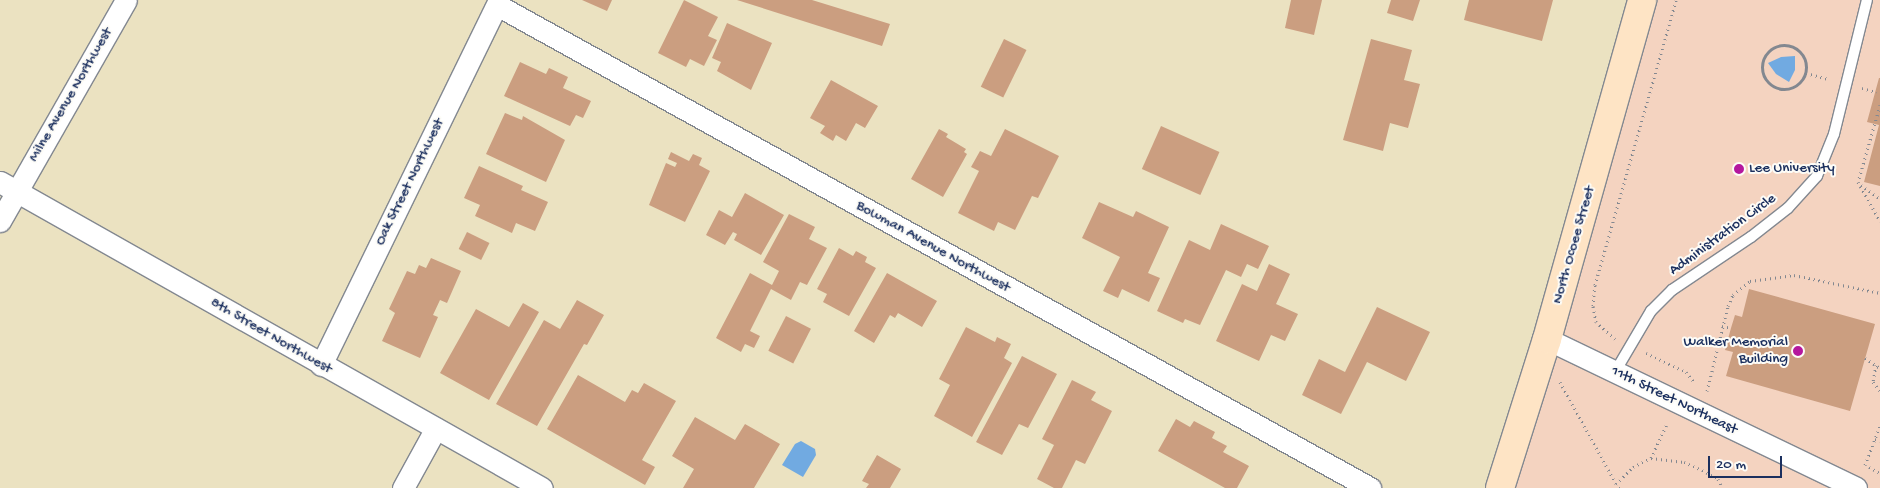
<!DOCTYPE html>
<style>
body{margin:0}
#map{position:relative;width:1880px;height:488px;overflow:hidden;background:#ebe2c1;font-family:"Gochi Hand",sans-serif}
div>[style]{position:absolute}
[style*='--x']{left:calc(var(--x)*1px);top:calc(var(--y)*1px);width:calc(var(--w)*1px);rotate:calc(var(--a)*1deg)}
.built>*{inset:0;background:#f4d3c0}
.water>*{inset:0;background:#71aae1}
.building>*{inset:0;background:#cb9e80;transform-origin:0 0}
.path>*{height:3px;margin-top:-1.5px;transform-origin:0;background:repeating-linear-gradient(90deg,#838890 0 1px,transparent 0 5px)}
.path>.ring{margin:-1.5px;padding:0;box-sizing:content-box;background:none;border:3px solid #838890;border-radius:50%}
.roads{filter:drop-shadow(1px 0 #838890) drop-shadow(-1px 0 #838890) drop-shadow(0 1px #838890) drop-shadow(0 -1px #838890)}
.service>*{height:10px;margin:-5px;padding:0 5px;transform-origin:5px;border-radius:5px;background:#fff}
.minor>*{height:21px;margin:-10.5px;padding:0 10.5px;transform-origin:10.5px;border-radius:10.5px;background:#fff}
.secondary>*{height:28px;margin:-14px;padding:0 14px;transform-origin:14px;border-radius:14px;background:#fee4c5}
.dots>*{width:14px;height:14px;translate:-50% -50%;box-sizing:border-box;border:2px solid #fdfcf7;border-radius:50%}
span{translate:-50% -50%;white-space:nowrap;text-align:center;line-height:1.15;-webkit-text-stroke:4px #fdfcf7;paint-order:stroke}
.street-label{font-size:15px;color:#1b2f5e}
.poi-label{font-size:15px;color:#1b2f5e}
.left{translate:0 -50%;text-align:left}
.right{translate:-100% -50%;text-align:right}
.scale{position:absolute;left:1708px;top:456px;width:74px;height:22px;box-sizing:border-box;border:2px solid #1b2f5e;border-top:0;padding-left:6px;font-size:15px;line-height:18px;white-space:nowrap;color:#1b2f5e;-webkit-text-stroke:4px #fdfcf7;paint-order:stroke}
</style>
<div id="map">
<div class="built">
<i style="clip-path:polygon(1650px 0,1880px 0,1880px 488px,1505px 488px)"></i>
</div>
<div class="water">
<i style="clip-path:polygon(1795px 56px,1795px 70px,1789px 82px,1776px 74px,1768px 63px,1781px 57px)"></i>
<i style="clip-path:polygon(801px 441px,815px 449px,816px 455px,803px 477px,782px 465px,795px 444px)"></i>
</div>
<div class="building">
<i style="clip-path:polygon(582px 0,612px 0,607px 11px)"></i>
<i style="clip-path:polygon(684px 0,718px 17px,708px 36px,717px 40px,704px 66px,690px 59px,686px 67px,658px 53px)"></i>
<i style="clip-path:polygon(737px 0,812px 0,890px 24px,882px 46px)"></i>
<i style="clip-path:polygon(1291px 0,1322px 0,1314px 35px,1285px 28px)"></i>
<i style="clip-path:polygon(1391px 0,1420px 0,1413px 21px,1387px 13px)"></i>
<i style="clip-path:polygon(1469px 0,1553px 0,1542px 41px,1464px 20px)"></i>
<i style="clip-path:polygon(727px 23px,772px 43px,751px 90px,717px 71px,721px 62px,712px 58px)"></i>
<i style="left:1004px;top:39px;width:25px;height:53px;rotate:26deg"></i>
<i style="clip-path:polygon(1371px 39px,1412px 50px,1404px 80px,1420px 84px,1408px 128px,1390px 123px,1383px 151px,1343px 140px)"></i>
<i style="clip-path:polygon(520px 62px,546px 74px,549px 68px,568px 77px,563px 88px,591px 101px,583px 118px,576px 115px,570px 126px,504px 96px)"></i>
<i style="clip-path:polygon(1879px 78px,1880px 78px,1880px 186px,1864px 182px,1879px 125px,1867px 122px)"></i>
<i style="clip-path:polygon(831px 80px,878px 106px,865px 128px,856px 123px,846px 141px,836px 135px,833px 141px,820px 133px,825px 126px,810px 118px)"></i>
<i style="clip-path:polygon(505px 113px,522px 120px,523px 116px,565px 140px,546px 182px,486px 154px)"></i>
<i style="left:1161px;top:126px;width:64px;height:47px;rotate:24deg"></i>
<i style="clip-path:polygon(939px 129px,948px 134px,946px 137px,966px 149px,964px 152px,967px 154px,943px 197px,911px 179px)"></i>
<i style="clip-path:polygon(1005px 129px,1059px 156px,1038px 198px,1032px 196px,1015px 230px,998px 222px,994px 231px,958px 213px,979px 171px,971px 167px,980px 151px,991px 156px)"></i>
<i style="clip-path:polygon(671px 152px,689px 161px,693px 154px,702px 158px,699px 165px,710px 171px,685px 222px,649px 205px,666px 163px,675px 167px,677px 163px,668px 159px)"></i>
<i style="clip-path:polygon(479px 166px,523px 186px,521px 190px,548px 202px,535px 231px,516px 223px,512px 233px,475px 216px,480px 205px,464px 198px)"></i>
<i style="clip-path:polygon(745px 193px,784px 215px,761px 255px,734px 240px,737px 234px,733px 232px,725px 245px,706px 235px,719px 210px,732px 217px)"></i>
<i style="clip-path:polygon(1099px 202px,1133px 217px,1136px 211px,1169px 227px,1148px 273px,1160px 278px,1149px 302px,1122px 289px,1118px 298px,1103px 291px,1120px 257px,1082px 238px)"></i>
<i style="clip-path:polygon(789px 214px,815px 227px,809px 239px,827px 248px,807px 285px,800px 282px,791px 300px,771px 289px,750px 331px,760px 336px,754px 348px,745px 344px,741px 352px,716px 338px,750px 273px,772px 285px,779px 271px,763px 262px)"></i>
<i style="clip-path:polygon(1221px 224px,1269px 246px,1258px 269px,1247px 264px,1241px 277px,1226px 270px,1200px 325px,1185px 319px,1183px 323px,1157px 311px,1189px 240px,1210px 250px)"></i>
<i style="left:467px;top:232px;width:25px;height:19px;rotate:26deg"></i>
<i style="clip-path:polygon(839px 248px,853px 256px,856px 251px,867px 257px,865px 262px,876px 268px,849px 316px,823px 302px,827px 294px,817px 289px)"></i>
<i style="clip-path:polygon(431px 258px,461px 271px,447px 303px,440px 300px,433px 315px,438px 317px,420px 358px,382px 341px,395px 313px,389px 309px,407px 271px,415px 274px,419px 265px,426px 268px)"></i>
<i style="clip-path:polygon(1269px 264px,1290px 274px,1276px 304px,1298px 314px,1285px 341px,1271px 335px,1259px 361px,1216px 341px,1242px 284px,1257px 291px)"></i>
<i style="clip-path:polygon(887px 273px,937px 301px,922px 327px,898px 313px,895px 318px,890px 315px,874px 343px,854px 331px)"></i>
<i style="clip-path:polygon(1749px 289px,1875px 324px,1850px 411px,1726px 376px,1733px 352px,1725px 350px,1731px 328px,1735px 315px,1742px 317px)"></i>
<i style="clip-path:polygon(577px 300px,604px 315px,587px 345px,584px 344px,537px 426px,496px 404px,544px 320px,560px 329px)"></i>
<i style="clip-path:polygon(523px 303px,539px 312px,489px 400px,440px 373px,476px 309px,509px 327px)"></i>
<i style="clip-path:polygon(1377px 307px,1430px 332px,1406px 381px,1367px 362px,1341px 414px,1302px 395px,1319px 359px,1345px 372px)"></i>
<i style="left:786px;top:316px;width:28px;height:39px;rotate:27deg"></i>
<i style="clip-path:polygon(966px 327px,995px 342px,997px 337px,1011px 344px,1004px 358px,1012px 363px,972px 437px,934px 416px,950px 385px,939px 379px)"></i>
<i style="clip-path:polygon(1022px 356px,1057px 374px,1028px 428px,1019px 424px,1002px 455px,976px 442px)"></i>
<i style="clip-path:polygon(578px 375px,625px 402px,632px 390px,638px 393px,644px 383px,676px 401px,642px 460px,655px 467px,645px 485px,547px 429px)"></i>
<i style="clip-path:polygon(1072px 380px,1096px 392px,1091px 400px,1112px 411px,1085px 464px,1076px 460px,1062px 488px,1054px 488px,1037px 479px,1054px 445px,1042px 439px)"></i>
<i style="clip-path:polygon(695px 417px,735px 440px,745px 424px,780px 444px,754px 488px,683px 488px,694px 469px,672px 456px)"></i>
<i style="clip-path:polygon(1176px 419px,1190px 427px,1194px 421px,1215px 432px,1212px 438px,1227px 446px,1223px 452px,1249px 466px,1237px 488px,1225px 488px,1158px 451px)"></i>
<i style="clip-path:polygon(877px 455px,901px 469px,890px 488px,866px 488px,869px 484px,862px 481px)"></i>
</div>
<div class="path">
<i class="ring" style="left:1762px;top:45px;width:41px;height:41px"></i>
<i style="--x:1806;--y:73;--w:24;--a:15"></i>
<i style="--x:1862;--y:88;--w:15;--a:16"></i>
<i style="--x:1880;--y:105;--w:80;--a:105.9"></i>
<i style="--x:1858;--y:182;--w:45;--a:60.6"></i>
<i style="--x:1861;--y:185;--w:24;--a:36"></i>
<i style="--x:1722;--y:326;--w:9;--a:13"></i>
<i style="--x:1615;--y:339;--w:25;--a:-138"></i>
<i style="--x:1596;--y:322;--w:16;--a:-101"></i>
<i style="--x:1593;--y:306;--w:21;--a:-85"></i>
<i style="--x:1595;--y:285;--w:296;--a:-74.1"></i>
<i style="--x:1646;--y:353;--w:44;--a:25.4"></i>
<i style="--x:1686;--y:372;--w:14;--a:51"></i>
<i style="--x:1865;--y:358;--w:18;--a:34"></i>
<i style="--x:1876;--y:365;--w:17;--a:100"></i>
<i style="--x:1873;--y:382;--w:11;--a:52"></i>
<i style="--x:1560;--y:382;--w:116;--a:61.2"></i>
<i style="--x:1707;--y:391;--w:88;--a:-76.1"></i>
<i style="--x:1728;--y:306;--w:12;--a:-66"></i>
<i style="--x:1733;--y:295;--w:22;--a:-39"></i>
<i style="--x:1750;--y:281;--w:44;--a:-7.8"></i>
<i style="--x:1794;--y:275;--w:88;--a:11.8"></i>
<i style="--x:1875;--y:439;--w:5;--a:22"></i>
<i style="--x:1651;--y:458;--w:38;--a:-65"></i>
<i style="--x:1865;--y:465;--w:42;--a:-69"></i>
<i style="--x:1869;--y:467;--w:13;--a:29"></i>
<i style="--x:1619;--y:488;--w:5;--a:-127"></i>
<i style="--x:1616;--y:484;--w:24;--a:-45"></i>
<i style="--x:1633;--y:467;--w:20;--a:-27"></i>
<i style="--x:1651;--y:458;--w:33;--a:7"></i>
<i style="--x:1684;--y:462;--w:20;--a:24"></i>
<i style="--x:1702;--y:470;--w:18;--a:29"></i>
<i style="--x:1718;--y:479;--w:10;--a:66"></i>
</div>
<div class="roads">
<div class="service">
<i style="--x:1615;--y:372;--w:71;--a:-59.5"></i>
<i style="--x:1651;--y:311;--w:30;--a:-45"></i>
<i style="--x:1672;--y:290;--w:95;--a:-33.9"></i>
<i style="--x:1751;--y:237;--w:47;--a:-38.1"></i>
<i style="--x:1788;--y:208;--w:43;--a:-47.8"></i>
<i style="--x:1817;--y:176;--w:45;--a:-68"></i>
<i style="--x:1834;--y:134;--w:138;--a:-76.2"></i>
</div>
<div class="minor">
<i style="--x:497;--y:5;--w:998;--a:28.95"></i>
<i style="--x:0;--y:182;--w:622;--a:29.45"></i>
<i style="--x:0;--y:221;--w:254;--a:-60.3"></i>
<i style="--x:1547;--y:339;--w:343;--a:25.7"></i>
<i style="--x:321;--y:365;--w:406;--a:-64"></i>
<i style="--x:403;--y:488;--w:68;--a:-61.2"></i>
</div>
<div class="secondary">
<i style="--x:1500;--y:488;--w:156;--a:-72.5"></i>
<i style="--x:1547;--y:339;--w:352;--a:-74.3"></i>
</div>
</div>
<div class="dots">
<i style="left:1739px;top:169px;background:#b5179e"></i>
<i style="left:1798px;top:351px;background:#b5179e"></i>
</div>
<div class="street-label">
<span style="left:71px;top:95px;rotate:-60deg">Milne Avenue Northwest</span>
<span style="left:410px;top:182px;rotate:-64deg">Oak Street Northwest</span>
<span style="left:1723px;top:235px;rotate:-36deg">Administration Circle</span>
<span style="left:1574px;top:245px;rotate:-74deg">North Ocoee Street</span>
<span style="left:933px;top:247px;rotate:29deg">Bowman Avenue Northwest</span>
<span style="left:271px;top:336px;rotate:30deg">8th Street Northwest</span>
<span style="left:1674px;top:401px;rotate:26deg">11th Street Northeast</span>
</div>
<div class="poi-label">
<span class="left" style="left:1749px;top:169px">Lee University</span>
<span class="right" style="left:1788px;top:351px">Walker Memorial<br>Building</span>
</div>
<div class="scale">20 m</div>
</div>
